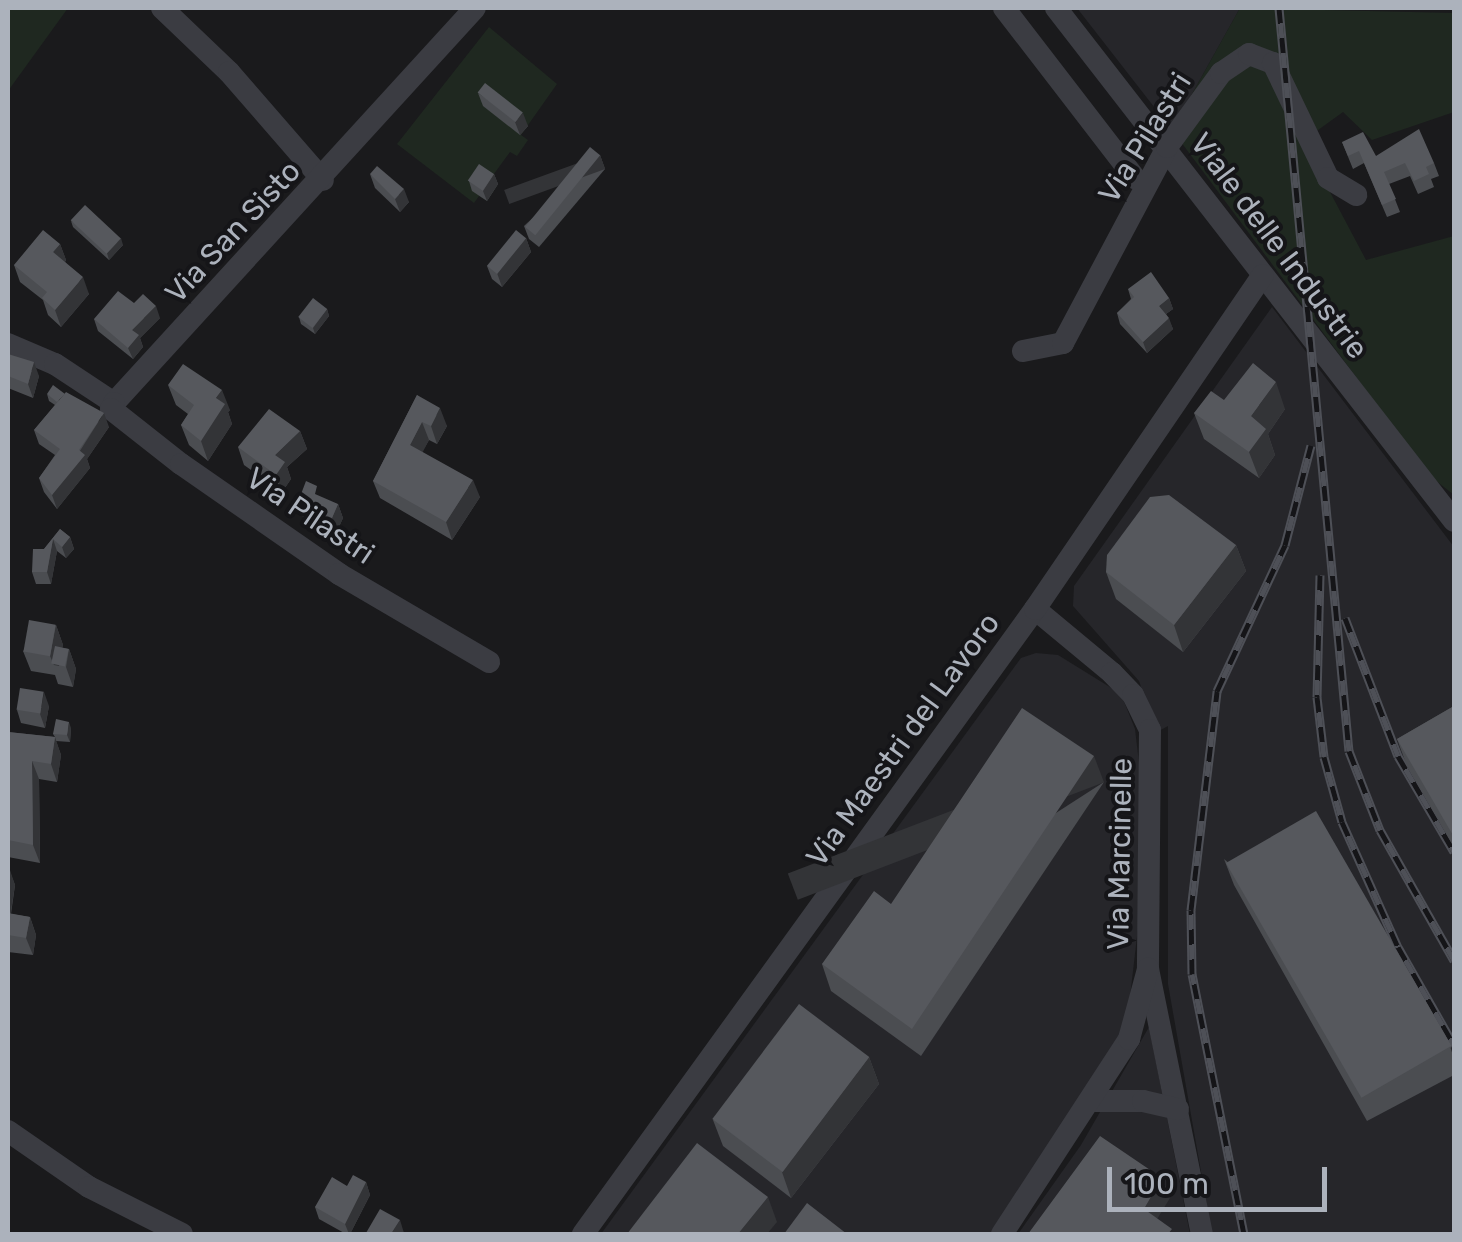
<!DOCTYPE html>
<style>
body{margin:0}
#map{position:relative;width:1462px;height:1242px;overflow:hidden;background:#1a1a1c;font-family:Rubik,sans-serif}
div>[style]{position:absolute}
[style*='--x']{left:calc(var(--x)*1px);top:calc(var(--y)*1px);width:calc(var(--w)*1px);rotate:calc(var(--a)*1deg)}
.built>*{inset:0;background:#26262a}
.green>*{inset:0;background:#1f2820}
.minor>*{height:22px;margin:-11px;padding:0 11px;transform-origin:11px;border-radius:11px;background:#3b3c42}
.rail>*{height:9px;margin-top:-4.5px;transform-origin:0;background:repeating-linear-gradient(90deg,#151518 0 15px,#4e5057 0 30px);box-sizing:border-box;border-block:2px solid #4e5057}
.wall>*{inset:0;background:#4b4d51}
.shaded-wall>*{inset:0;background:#333437;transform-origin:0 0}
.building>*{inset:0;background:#56585d;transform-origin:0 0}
span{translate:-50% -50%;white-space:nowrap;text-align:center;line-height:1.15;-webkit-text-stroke:8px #151518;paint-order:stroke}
.street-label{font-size:30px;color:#acb2bc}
.frame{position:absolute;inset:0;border:10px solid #acb2bc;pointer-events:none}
.scale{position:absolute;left:1107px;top:1167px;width:220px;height:45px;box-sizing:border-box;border:5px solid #acb2bc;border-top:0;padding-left:12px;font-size:30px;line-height:35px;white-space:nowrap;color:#acb2bc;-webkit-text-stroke:8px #151518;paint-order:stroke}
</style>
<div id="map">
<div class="built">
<i style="clip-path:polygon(1077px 8px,1240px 8px,1172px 130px)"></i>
<i style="clip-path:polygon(1272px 307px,1454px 547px,1454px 1234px,1212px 1234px,1168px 984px,1168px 726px,1157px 732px,1139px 681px,1073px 606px,1074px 586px)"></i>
<i style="clip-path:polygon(1036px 653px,1058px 655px,1121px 694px,1135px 729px,1143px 797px,1139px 919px,1127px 1023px,991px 1234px,601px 1234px,1021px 658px)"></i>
<i style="clip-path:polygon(1149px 1027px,1190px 1234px,1018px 1234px,1081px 1145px)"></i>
</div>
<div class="green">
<i style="clip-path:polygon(8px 8px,68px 8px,8px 91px)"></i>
<i style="clip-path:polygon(1240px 8px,1454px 13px,1454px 112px,1372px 140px,1343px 112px,1303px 141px,1366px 260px,1454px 236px,1454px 495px,1430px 476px,1172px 130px)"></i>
<i style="clip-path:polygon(489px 27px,557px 84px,521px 135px,528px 140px,517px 156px,510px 152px,491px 178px,498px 184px,487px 201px,479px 196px,474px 203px,397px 144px)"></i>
</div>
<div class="minor">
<i style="--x:162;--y:8;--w:93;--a:43.7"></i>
<i style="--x:229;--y:72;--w:143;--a:49"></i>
<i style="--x:1004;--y:8;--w:215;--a:52.4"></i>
<i style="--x:1056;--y:8;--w:649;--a:52.19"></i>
<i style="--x:8;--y:344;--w:51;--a:23.1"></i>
<i style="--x:55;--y:364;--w:71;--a:33.5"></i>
<i style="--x:1023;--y:351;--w:41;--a:-11.3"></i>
<i style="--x:1063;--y:343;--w:222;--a:-62"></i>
<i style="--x:1167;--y:147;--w:92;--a:-53.9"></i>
<i style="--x:1221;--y:73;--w:34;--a:-34"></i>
<i style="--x:1249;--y:54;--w:26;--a:21"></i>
<i style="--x:1273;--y:63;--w:127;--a:64.4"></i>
<i style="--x:1328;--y:178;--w:33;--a:31"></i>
<i style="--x:114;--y:403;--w:535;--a:-47.58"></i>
<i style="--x:114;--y:403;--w:7;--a:117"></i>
<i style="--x:111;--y:409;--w:89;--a:38.2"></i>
<i style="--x:181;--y:464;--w:193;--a:34.8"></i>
<i style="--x:339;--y:574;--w:174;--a:30.4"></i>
<i style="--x:1035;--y:609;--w:100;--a:39.7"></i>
<i style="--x:1112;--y:673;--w:30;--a:46"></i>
<i style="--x:1133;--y:695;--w:39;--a:64"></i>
<i style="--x:1150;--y:730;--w:239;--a:90.5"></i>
<i style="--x:1148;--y:969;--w:270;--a:78.5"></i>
<i style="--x:1090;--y:1101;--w:53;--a:0"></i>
<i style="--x:1143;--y:1101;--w:36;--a:13"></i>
<i style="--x:8;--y:1131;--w:98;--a:34.7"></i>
<i style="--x:89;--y:1187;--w:104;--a:26.8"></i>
<i style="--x:583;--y:1234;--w:771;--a:-54.13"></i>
<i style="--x:1035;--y:609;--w:404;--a:-55.7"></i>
<i style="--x:1002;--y:1234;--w:233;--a:-56.9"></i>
<i style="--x:1129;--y:1039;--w:73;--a:-74.8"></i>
</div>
<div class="rail">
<i style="--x:1279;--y:8;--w:746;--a:84.62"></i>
<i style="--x:1349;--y:751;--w:85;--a:68.6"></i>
<i style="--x:1380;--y:830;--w:150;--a:60.4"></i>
<i style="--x:1320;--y:575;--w:122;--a:91.4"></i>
<i style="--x:1317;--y:697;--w:60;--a:83.3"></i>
<i style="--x:1324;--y:757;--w:67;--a:74.5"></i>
<i style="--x:1342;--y:822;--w:137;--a:65.9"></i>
<i style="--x:1398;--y:947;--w:113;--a:60.3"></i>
<i style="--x:1345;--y:618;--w:148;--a:69"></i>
<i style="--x:1398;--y:756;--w:111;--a:59.7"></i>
<i style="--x:1244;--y:1234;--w:265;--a:-101.3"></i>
<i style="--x:1192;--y:974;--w:64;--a:-90.9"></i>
<i style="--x:1191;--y:910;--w:221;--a:-83.2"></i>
<i style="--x:1217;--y:691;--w:161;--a:-65"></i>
<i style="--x:1285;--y:545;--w:103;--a:-75.4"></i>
</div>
<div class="wall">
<i style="clip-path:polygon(478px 93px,528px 126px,520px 135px,483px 106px)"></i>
<i style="clip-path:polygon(1342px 142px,1376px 156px,1434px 163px,1439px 176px,1431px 179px,1434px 187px,1418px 194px,1410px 176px,1389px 184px,1400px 212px,1387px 217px,1364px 163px,1353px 169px)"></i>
<i style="clip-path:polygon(600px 155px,605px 169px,539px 247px,529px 239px,524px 226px)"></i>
<i style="clip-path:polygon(370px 174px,409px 202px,400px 212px,375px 188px)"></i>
<i style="clip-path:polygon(494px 174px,498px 184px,487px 201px,472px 191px,469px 181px)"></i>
<i style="clip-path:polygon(71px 221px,123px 245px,109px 260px,73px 227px)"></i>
<i style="clip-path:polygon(526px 238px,531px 252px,502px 287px,492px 279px,487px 266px)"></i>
<i style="clip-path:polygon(60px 244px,66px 260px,65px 262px,89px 294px,61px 327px,48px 315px,43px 300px,20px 282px,14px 265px)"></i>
<i style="clip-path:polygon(1128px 289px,1169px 298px,1173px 309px,1166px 314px,1173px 329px,1147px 353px,1120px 324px,1117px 313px,1131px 299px)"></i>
<i style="clip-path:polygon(327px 309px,329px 316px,315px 334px,301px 324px,299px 317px)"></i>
<i style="clip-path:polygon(160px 318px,140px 338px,143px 347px,133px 359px,98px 331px,94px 319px)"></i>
<i style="clip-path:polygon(8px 354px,39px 376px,33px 398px,8px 388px)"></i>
<i style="clip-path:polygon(168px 385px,230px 410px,228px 412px,232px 424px,208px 461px,189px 445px,181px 425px,188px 414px,176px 405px)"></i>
<i style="clip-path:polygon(47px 394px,109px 427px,87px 459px,90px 468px,57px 509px,44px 492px,39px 478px,55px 455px,39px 444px,34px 430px,55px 405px,49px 401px)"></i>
<i style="clip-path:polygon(417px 395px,447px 426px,437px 444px,429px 440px,422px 452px,480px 497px,452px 540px,380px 498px,373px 481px)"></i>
<i style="clip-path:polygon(1224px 400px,1285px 409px,1268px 434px,1275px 455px,1259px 478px,1204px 439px,1194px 413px)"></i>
<i style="clip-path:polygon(300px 431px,307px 449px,287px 467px,291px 479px,282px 492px,244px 465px,238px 447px)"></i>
<i style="clip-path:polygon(298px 502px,338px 504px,343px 518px,337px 531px,302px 516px)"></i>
<i style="clip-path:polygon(60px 529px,70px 537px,74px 549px,66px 558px,57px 551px,51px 584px,36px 584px,32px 572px,44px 549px)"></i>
<i style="clip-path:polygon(1236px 545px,1246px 571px,1183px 652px,1116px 599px,1106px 572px)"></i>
<i style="clip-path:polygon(56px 625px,63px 645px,62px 648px,69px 649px,76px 669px,73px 687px,58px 684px,55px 675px,31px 671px,23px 651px)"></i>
<i style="clip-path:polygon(49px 706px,45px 728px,21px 723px,17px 710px)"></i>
<i style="clip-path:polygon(1454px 706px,1454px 847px,1407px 766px,1397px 739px)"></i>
<i style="clip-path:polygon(71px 728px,70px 742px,56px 741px,61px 755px,57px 782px,39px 779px,40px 863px,8px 857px,8px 732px,55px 737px,53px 734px)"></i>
<i style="clip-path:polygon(1104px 782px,921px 1056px,831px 991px,822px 964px)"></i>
<i style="clip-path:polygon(1224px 859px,1450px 1046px,1454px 1059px,1454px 1075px,1367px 1121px,1234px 885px)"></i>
<i style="clip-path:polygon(8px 867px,15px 885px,11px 914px,30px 917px,36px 935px,33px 955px,8px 952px)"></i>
<i style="clip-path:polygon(869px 1057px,879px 1084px,791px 1198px,723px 1146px,713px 1120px)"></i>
<i style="clip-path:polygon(366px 1182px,370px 1195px,350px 1234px,346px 1234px,319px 1219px,315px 1207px,347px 1186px)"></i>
</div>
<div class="shaded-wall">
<i style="clip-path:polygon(523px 113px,528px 126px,520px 135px,515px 122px)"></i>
<i style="left:600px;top:155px;width:15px;height:102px;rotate:70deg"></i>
<i style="clip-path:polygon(494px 174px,498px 184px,487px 201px,483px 191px)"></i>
<i style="clip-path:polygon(404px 189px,409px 202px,400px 212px,395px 199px)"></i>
<i style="clip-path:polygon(121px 238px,123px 245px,109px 260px,107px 253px)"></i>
<i style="clip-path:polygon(526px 238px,531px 252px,502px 287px,497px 273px)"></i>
<i style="clip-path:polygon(60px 244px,66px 260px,59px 269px,53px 252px)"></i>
<i style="clip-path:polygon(83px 277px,89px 294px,61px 327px,55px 310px)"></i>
<i style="clip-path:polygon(1169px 298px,1173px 309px,1163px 316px,1159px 306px)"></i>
<i style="clip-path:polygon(156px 306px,160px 318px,140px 338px,143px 347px,133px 359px,128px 348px,132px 330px)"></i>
<i style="clip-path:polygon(327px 309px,329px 316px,315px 334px,313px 328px)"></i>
<i style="clip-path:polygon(1169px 318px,1173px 329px,1147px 353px,1143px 342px)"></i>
<i style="clip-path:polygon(34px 362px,39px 376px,33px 398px,28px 384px)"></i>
<i style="clip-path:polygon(1276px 382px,1285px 409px,1268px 434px,1275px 455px,1259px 478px,1249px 452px,1251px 416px)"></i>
<i style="clip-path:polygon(222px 390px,230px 410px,228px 412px,232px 424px,208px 461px,201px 441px,216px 398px)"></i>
<i style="clip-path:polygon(440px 408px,447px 426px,437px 444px,431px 426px)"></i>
<i style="clip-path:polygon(104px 413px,109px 427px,87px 459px,90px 468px,57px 509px,52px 495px)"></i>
<i style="clip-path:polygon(422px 422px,429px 440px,417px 463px,410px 445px)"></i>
<i style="clip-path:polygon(300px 431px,307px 449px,287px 467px,291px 479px,282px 492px,276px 475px,275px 455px)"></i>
<i style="clip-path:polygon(473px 480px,480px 497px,452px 540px,446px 522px)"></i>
<i style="clip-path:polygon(338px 504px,343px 518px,337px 531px,332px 518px)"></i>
<i style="clip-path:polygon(70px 537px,74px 549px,66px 558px,62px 547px)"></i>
<i style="clip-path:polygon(53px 539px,57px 551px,51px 584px,47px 572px)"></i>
<i style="clip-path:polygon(1236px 545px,1246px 571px,1183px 652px,1174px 625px)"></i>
<i style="clip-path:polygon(56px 625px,63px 645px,59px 666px,54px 665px,50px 656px)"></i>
<i style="clip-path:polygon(69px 649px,76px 669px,73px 687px,66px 667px)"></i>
<i style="clip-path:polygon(44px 692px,49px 706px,45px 728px,40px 714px)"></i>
<i style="clip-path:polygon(69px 722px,71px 728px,70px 742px,67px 735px)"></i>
<i style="clip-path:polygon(55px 737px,61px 755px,57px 782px,51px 764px)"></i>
<i style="left:1094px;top:756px;width:28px;height:328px;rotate:69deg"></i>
<i style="clip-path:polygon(32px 761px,39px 779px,40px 863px,33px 845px)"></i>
<i style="clip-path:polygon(9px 867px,15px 885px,8px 930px,8px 876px)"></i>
<i style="clip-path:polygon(30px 917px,36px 935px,33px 955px,26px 938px)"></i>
<i style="clip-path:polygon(869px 1057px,879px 1084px,791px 1198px,782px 1172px)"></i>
<i style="clip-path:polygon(1162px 1178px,1170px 1198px,1151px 1229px,1144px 1209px)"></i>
<i style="clip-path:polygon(366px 1182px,370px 1195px,350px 1234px,349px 1234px,345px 1224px)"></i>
<i style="clip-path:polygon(768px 1197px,777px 1222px,767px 1234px,738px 1234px)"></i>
<i style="clip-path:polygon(400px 1220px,404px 1233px,391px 1234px)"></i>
</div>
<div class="building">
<i style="left:485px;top:83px;width:48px;height:12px;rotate:38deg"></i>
<i style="clip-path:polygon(1419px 129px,1434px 163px,1426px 167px,1429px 174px,1414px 181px,1405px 163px,1384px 172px,1396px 199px,1382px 205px,1359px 151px,1348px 156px,1342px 142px,1363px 132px,1376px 156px)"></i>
<i style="left:590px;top:147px;width:13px;height:103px;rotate:39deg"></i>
<i style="left:479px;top:164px;width:18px;height:20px;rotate:34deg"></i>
<i style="clip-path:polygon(377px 166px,404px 189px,395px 199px,370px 174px)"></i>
<i style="left:85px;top:205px;width:49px;height:21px;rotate:43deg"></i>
<i style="clip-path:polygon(43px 230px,60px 244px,53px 252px,83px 277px,55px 310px,42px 298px,47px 292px,14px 265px)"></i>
<i style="left:516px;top:230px;width:13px;height:46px;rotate:39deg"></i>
<i style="clip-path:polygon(1151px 272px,1169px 298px,1159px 306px,1169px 318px,1143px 342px,1117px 313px,1134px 297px,1128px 289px)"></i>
<i style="clip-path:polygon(118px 291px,134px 303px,143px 294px,156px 306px,132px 330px,139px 335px,128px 348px,94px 319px)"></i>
<i style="left:313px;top:298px;width:18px;height:24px;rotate:38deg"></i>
<i style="clip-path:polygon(8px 354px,34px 362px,28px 384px,8px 376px)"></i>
<i style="clip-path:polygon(1253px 363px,1276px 382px,1251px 416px,1266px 429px,1249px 452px,1194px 413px,1211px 391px,1224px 400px)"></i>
<i style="clip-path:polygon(183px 364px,222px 390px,216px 398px,225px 404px,201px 441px,181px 425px,194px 405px,168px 385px)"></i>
<i style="clip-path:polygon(53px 385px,65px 394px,57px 402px,47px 394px)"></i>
<i style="clip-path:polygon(66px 392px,104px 413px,79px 450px,85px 455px,52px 495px,39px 478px,60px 449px,34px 430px)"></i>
<i style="clip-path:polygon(417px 395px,440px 408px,431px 426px,422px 422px,410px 445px,473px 480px,446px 522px,373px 481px)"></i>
<i style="clip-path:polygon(269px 409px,300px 431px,275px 455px,285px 462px,276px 475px,238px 447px)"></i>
<i style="clip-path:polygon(306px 481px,317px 486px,315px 494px,338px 504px,332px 518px,298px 502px)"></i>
<i style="clip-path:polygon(1169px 495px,1236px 545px,1174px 625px,1106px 572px,1107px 555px,1150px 497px)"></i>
<i style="clip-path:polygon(60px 529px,70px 537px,62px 547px,53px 539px,47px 572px,32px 572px,33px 549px,44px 549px)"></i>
<i style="left:29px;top:620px;width:27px;height:32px;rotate:10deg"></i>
<i style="left:55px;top:646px;width:14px;height:18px;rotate:12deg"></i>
<i style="left:20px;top:688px;width:24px;height:22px;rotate:9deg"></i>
<i style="clip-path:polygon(1454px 706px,1454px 837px,1397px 739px)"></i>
<i style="clip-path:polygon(1022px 708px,1094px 756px,912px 1029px,822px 964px,874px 891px,891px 904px)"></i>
<i style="clip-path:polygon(56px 719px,69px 722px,67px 735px,53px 734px)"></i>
<i style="clip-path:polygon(8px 732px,55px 737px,51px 764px,32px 761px,33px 845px,8px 840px)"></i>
<i style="left:1316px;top:811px;width:271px;height:104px;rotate:60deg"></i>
<i style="clip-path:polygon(8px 913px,30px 917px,26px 938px,8px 935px)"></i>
<i style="left:799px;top:1004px;width:88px;height:144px;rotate:37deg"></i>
<i style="clip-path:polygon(1100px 1136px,1162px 1178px,1144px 1209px,1172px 1229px,1168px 1234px,1028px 1234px)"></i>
<i style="clip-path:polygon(697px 1143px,768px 1197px,738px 1234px,627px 1234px)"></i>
<i style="clip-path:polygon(353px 1175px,366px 1182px,345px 1224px,315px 1207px,332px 1177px,347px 1186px)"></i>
<i style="clip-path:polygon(807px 1203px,847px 1234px,784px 1234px)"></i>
<i style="clip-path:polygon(380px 1209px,400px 1220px,391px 1234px,369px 1234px,366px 1233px)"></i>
</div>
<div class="street-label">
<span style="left:1145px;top:138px;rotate:-58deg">Via Pilastri</span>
<span style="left:233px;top:232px;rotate:-47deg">Via San Sisto</span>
<span style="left:1279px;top:246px;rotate:53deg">Viale delle Industrie</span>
<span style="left:310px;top:516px;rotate:34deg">Via Pilastri</span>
<span style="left:903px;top:740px;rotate:-54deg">Via Maestri del Lavoro</span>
<span style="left:1120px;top:854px;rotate:-89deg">Via Marcinelle</span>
</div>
<div class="frame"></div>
<div class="scale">100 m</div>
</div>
